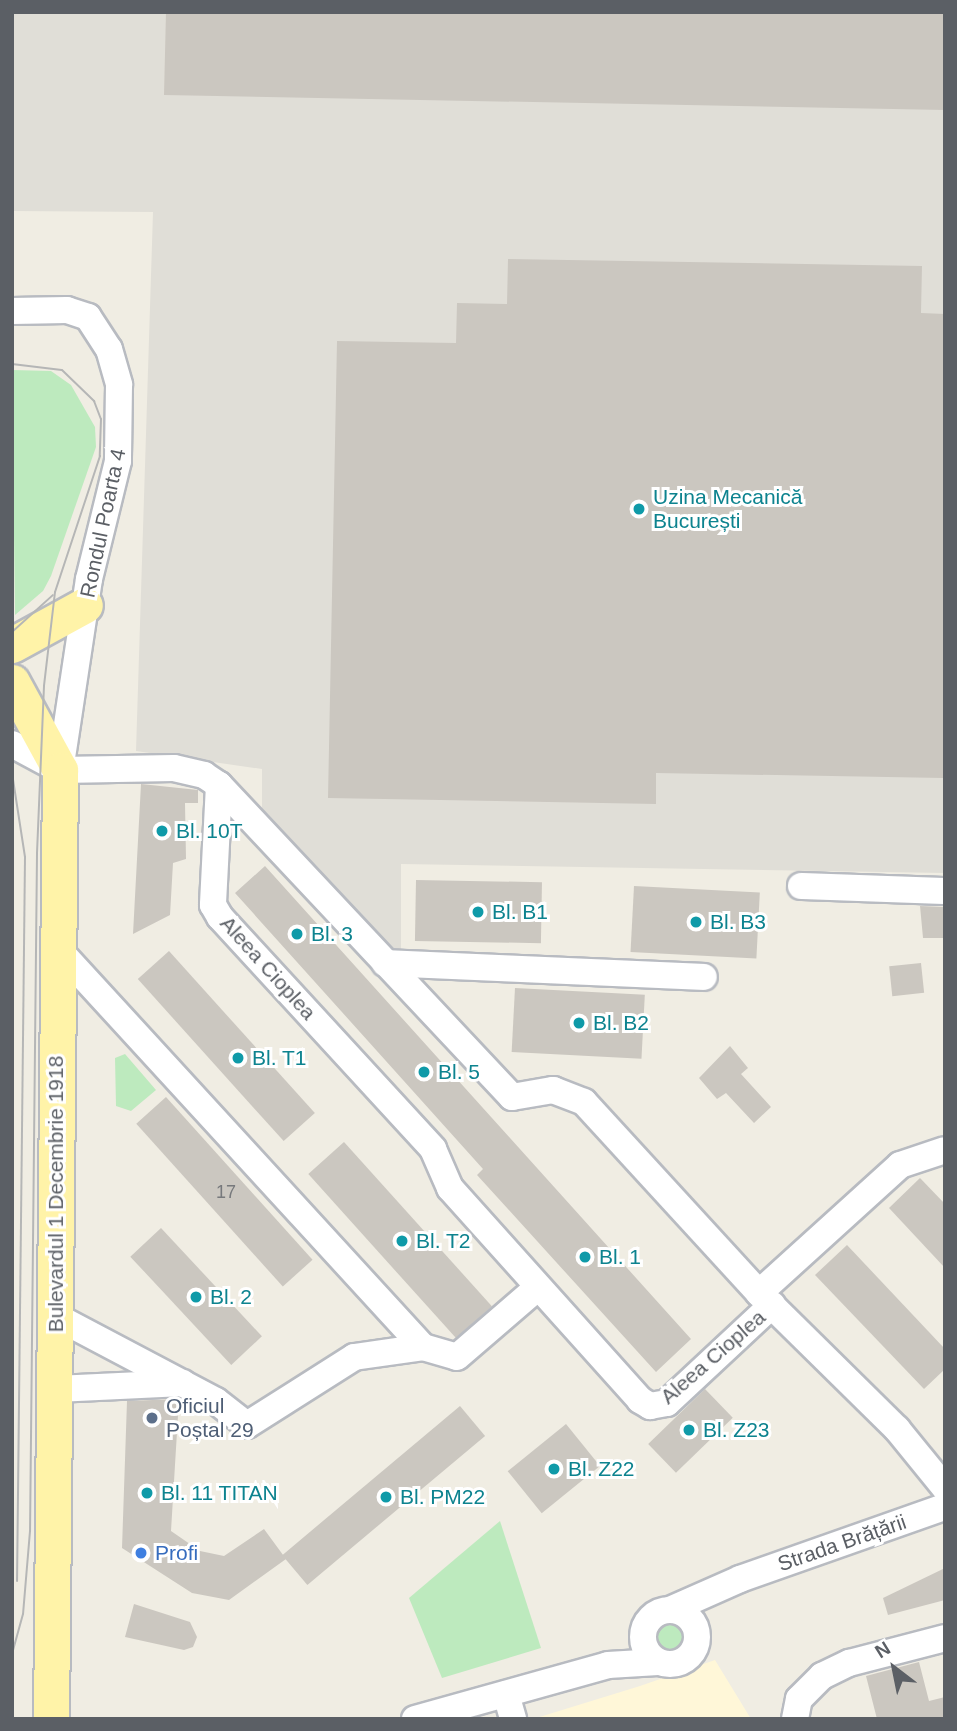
<!DOCTYPE html>
<meta charset="utf-8">
<style>
body{margin:0}
#map{position:relative;width:957px;height:1731px;overflow:hidden;background:#f0ede3;font-family:Arial,sans-serif}
div>[style]{position:absolute}
[style*='--x']{left:calc(var(--x)*1px);top:calc(var(--y)*1px);width:calc(var(--w)*1px);rotate:calc(var(--a)*1deg)}
.commercial>*{inset:0;background:#fff7d8}
.industrial>*{inset:0;background:#e0ded7}
.green>*{inset:0;background:#bdeabe}
.round{border-radius:50%}
.building>*{inset:0;background:#cbc7c0;transform-origin:0 0}
.roads{filter:drop-shadow(2px 0 #b8bbc1) drop-shadow(-2px 0 #b8bbc1) drop-shadow(0 2px #b8bbc1) drop-shadow(0 -2px #b8bbc1)}
.minor>*{height:26px;margin:-13px;padding:0 13px;transform-origin:13px;border-radius:13px;background:#fff}
.minor>.ring{margin:-13px;padding:0;box-sizing:content-box;background:none;border:26px solid #fff;border-radius:50%}
.major>*{height:35px;margin:-17.5px;padding:0 17.5px;transform-origin:17.5px;border-radius:17.5px;background:#fff3a8}
.tram>*{height:2px;margin:-1px;padding:0 1px;transform-origin:1px;border-radius:1px;background:#b5b6b6}
.dots>*{width:19px;height:19px;translate:-50% -50%;box-sizing:border-box;border:4px solid #fff;border-radius:50%}
span{translate:-50% -50%;white-space:nowrap;text-align:center;line-height:1.15;-webkit-text-stroke:6px #fff;paint-order:stroke}
.number-label{font-size:18px;color:#77797c}
.number-label span{-webkit-text-stroke-width:0}
.culture-label{font-size:21px;color:#0d838f}
.left{translate:0 -50%;text-align:left}
.street-label{font-size:21px;color:#5b5f65}
.service-label{font-size:21px;color:#4e5e75}
.shop-label{font-size:21px;color:#366cbe}
.frame{position:absolute;inset:0;border:14px solid #5b5f65;pointer-events:none}
.north{position:absolute;left:859px;top:1633px;width:70px;height:70px;-webkit-text-stroke:5px #fff;paint-order:stroke;rotate:328deg;font-size:19px;font-weight:700;line-height:28px;text-align:center;color:#5b5f65}
.north::after{content:'';display:block;margin:auto;width:24px;height:32px;background:#5b5f65;clip-path:polygon(50% 0,100% 100%,50% 72%,0 100%)}
</style>
<div id="map">
<div class="commercial">
<i style="clip-path:polygon(715px 1660px,751px 1719px,533px 1719px,640px 1686px)"></i>
</div>
<div class="industrial">
<i style="clip-path:polygon(12px 12px,945px 12px,945px 873px,401px 864px,401px 952px,387px 951px,262px 811px,262px 769px,136px 751px,153px 212px,12px 211px)"></i>
</div>
<div class="green">
<i style="clip-path:polygon(12px 370px,51px 371px,71px 385px,95px 427px,96px 447px,51px 576px,43px 591px,15px 615px)"></i>
<i style="clip-path:polygon(125px 1054px,156px 1090px,131px 1111px,116px 1106px,115px 1058px)"></i>
<i style="clip-path:polygon(500px 1521px,541px 1648px,442px 1678px,409px 1598px)"></i>
<i class="round" style="left:651px;top:1617px;width:40px;height:40px"></i>
</div>
<div class="building">
<i style="clip-path:polygon(166px 12px,945px 12px,945px 110px,164px 95px)"></i>
<i style="clip-path:polygon(508px 259px,922px 266px,921px 313px,945px 314px,943px 778px,656px 773px,656px 804px,328px 798px,337px 341px,456px 343px,457px 303px,507px 304px)"></i>
<i style="clip-path:polygon(141px 784px,198px 790px,198px 803px,185px 803px,186px 859px,173px 863px,170px 915px,133px 934px)"></i>
<i style="clip-path:polygon(265px 866px,691px 1339px,656px 1372px,477px 1175px,483px 1169px,235px 893px)"></i>
<i style="left:416px;top:880px;width:126px;height:61px;rotate:1deg"></i>
<i style="left:634px;top:886px;width:126px;height:66px;rotate:3deg"></i>
<i style="clip-path:polygon(920px 906px,945px 907px,945px 938px,923px 938px)"></i>
<i style="left:169px;top:951px;width:218px;height:42px;rotate:48deg"></i>
<i style="left:921px;top:963px;width:30px;height:32px;rotate:84deg"></i>
<i style="left:515px;top:988px;width:130px;height:64px;rotate:3deg"></i>
<i style="clip-path:polygon(730px 1046px,748px 1068px,741px 1074px,771px 1107px,754px 1123px,726px 1093px,717px 1099px,699px 1078px)"></i>
<i style="left:166px;top:1097px;width:219px;height:40px;rotate:48deg"></i>
<i style="left:344px;top:1142px;width:221px;height:48px;rotate:48deg"></i>
<i style="clip-path:polygon(920px 1178px,945px 1204px,945px 1268px,889px 1208px)"></i>
<i style="left:161px;top:1228px;width:148px;height:42px;rotate:47deg"></i>
<i style="clip-path:polygon(847px 1245px,945px 1349px,945px 1369px,924px 1389px,815px 1275px)"></i>
<i style="left:705px;top:1389px;width:40px;height:79px;rotate:46deg"></i>
<i style="clip-path:polygon(179px 1399px,171px 1531px,200px 1551px,224px 1556px,264px 1529px,286px 1559px,229px 1600px,192px 1593px,122px 1548px,127px 1401px)"></i>
<i style="left:460px;top:1406px;width:39px;height:232px;rotate:50deg"></i>
<i style="left:566px;top:1424px;width:54px;height:75px;rotate:51deg"></i>
<i style="clip-path:polygon(945px 1568px,945px 1600px,888px 1615px,883px 1598px)"></i>
<i style="clip-path:polygon(134px 1604px,190px 1622px,197px 1637px,193px 1647px,184px 1650px,125px 1637px)"></i>
<i style="clip-path:polygon(919px 1662px,929px 1701px,945px 1697px,945px 1719px,877px 1719px,866px 1676px)"></i>
</div>
<div class="roads">
<div class="minor">
<i style="--x:12;--y:311;--w:55;--a:-1"></i>
<i style="--x:67;--y:310;--w:22;--a:18"></i>
<i style="--x:88;--y:317;--w:38;--a:57"></i>
<i style="--x:109;--y:349;--w:37;--a:74"></i>
<i style="--x:119;--y:385;--w:76;--a:90.8"></i>
<i style="--x:118;--y:461;--w:122;--a:103.8"></i>
<i style="--x:89;--y:579;--w:193;--a:98.6"></i>
<i style="--x:12;--y:744;--w:55;--a:28.4"></i>
<i style="--x:60;--y:770;--w:114;--a:-1"></i>
<i style="--x:174;--y:768;--w:31;--a:13"></i>
<i style="--x:204;--y:775;--w:18;--a:34"></i>
<i style="--x:219;--y:785;--w:428;--a:46.8"></i>
<i style="--x:512;--y:1097;--w:42;--a:-9.7"></i>
<i style="--x:553;--y:1090;--w:33;--a:21"></i>
<i style="--x:584;--y:1102;--w:259;--a:47.5"></i>
<i style="--x:759;--y:1293;--w:194;--a:44.6"></i>
<i style="--x:897;--y:1429;--w:76;--a:50.9"></i>
<i style="--x:219;--y:785;--w:120;--a:92.9"></i>
<i style="--x:213;--y:905;--w:14;--a:60"></i>
<i style="--x:220;--y:917;--w:315;--a:47.4"></i>
<i style="--x:433;--y:1149;--w:43;--a:66.4"></i>
<i style="--x:450;--y:1188;--w:285;--a:48.1"></i>
<i style="--x:640;--y:1400;--w:12;--a:31"></i>
<i style="--x:650;--y:1406;--w:17;--a:-10"></i>
<i style="--x:667;--y:1403;--w:144;--a:-43"></i>
<i style="--x:801;--y:886;--w:144;--a:2"></i>
<i style="--x:58;--y:949;--w:540;--a:47.48"></i>
<i style="--x:423;--y:1347;--w:35;--a:16"></i>
<i style="--x:457;--y:1357;--w:107;--a:-40.8"></i>
<i style="--x:385;--y:963;--w:319;--a:2.5"></i>
<i style="--x:759;--y:1293;--w:190;--a:-42.2"></i>
<i style="--x:900;--y:1165;--w:47;--a:-18.4"></i>
<i style="--x:55;--y:1316;--w:182;--a:27.8"></i>
<i style="--x:216;--y:1401;--w:39;--a:38"></i>
<i style="--x:247;--y:1425;--w:127;--a:-32.4"></i>
<i style="--x:354;--y:1357;--w:70;--a:-8.2"></i>
<i style="--x:56;--y:1389;--w:127;--a:-2.7"></i>
<i class="ring" style="left:643px;top:1610px;width:28px;height:28px"></i>
<i style="--x:670;--y:1610;--w:77;--a:-23.9"></i>
<i style="--x:740;--y:1579;--w:217;--a:-19.4"></i>
<i style="--x:506;--y:1694;--w:26;--a:74"></i>
<i style="--x:415;--y:1719;--w:200;--a:-15.6"></i>
<i style="--x:608;--y:1665;--w:50;--a:-3.4"></i>
<i style="--x:795;--y:1719;--w:20;--a:-79"></i>
<i style="--x:799;--y:1699;--w:33;--a:-45"></i>
<i style="--x:822;--y:1676;--w:30;--a:-26"></i>
<i style="--x:849;--y:1663;--w:99;--a:-14.6"></i>
</div>
<div class="major">
<i style="--x:12;--y:645;--w:83;--a:-28.7"></i>
<i style="--x:12;--y:682;--w:100;--a:61.4"></i>
<i style="--x:60;--y:770;--w:949;--a:90.54"></i>
</div>
</div>
<div class="tram">
<i style="--x:12;--y:364;--w:50;--a:6.8"></i>
<i style="--x:62;--y:370;--w:45;--a:44.1"></i>
<i style="--x:94;--y:401;--w:19;--a:69"></i>
<i style="--x:101;--y:419;--w:37;--a:92"></i>
<i style="--x:100;--y:456;--w:143;--a:108.3"></i>
<i style="--x:55;--y:592;--w:95;--a:96.7"></i>
<i style="--x:44;--y:686;--w:168;--a:92.4"></i>
<i style="--x:37;--y:854;--w:677;--a:90.59"></i>
<i style="--x:30;--y:1531;--w:83;--a:94.8"></i>
<i style="--x:23;--y:1614;--w:41;--a:105.4"></i>
<i style="--x:12;--y:632;--w:55;--a:-42.1"></i>
<i style="--x:12;--y:773;--w:85;--a:81.2"></i>
<i style="--x:25;--y:857;--w:724;--a:90.63"></i>
</div>
<div class="dots">
<i style="left:639px;top:509px;background:#0f9aa8"></i>
<i style="left:162px;top:831px;background:#0f9aa8"></i>
<i style="left:478px;top:912px;background:#0f9aa8"></i>
<i style="left:696px;top:922px;background:#0f9aa8"></i>
<i style="left:297px;top:934px;background:#0f9aa8"></i>
<i style="left:579px;top:1023px;background:#0f9aa8"></i>
<i style="left:238px;top:1058px;background:#0f9aa8"></i>
<i style="left:424px;top:1072px;background:#0f9aa8"></i>
<i style="left:402px;top:1241px;background:#0f9aa8"></i>
<i style="left:585px;top:1257px;background:#0f9aa8"></i>
<i style="left:196px;top:1297px;background:#0f9aa8"></i>
<i style="left:152px;top:1418px;background:#5c6f8a"></i>
<i style="left:689px;top:1430px;background:#0f9aa8"></i>
<i style="left:554px;top:1469px;background:#0f9aa8"></i>
<i style="left:147px;top:1493px;background:#0f9aa8"></i>
<i style="left:386px;top:1497px;background:#0f9aa8"></i>
<i style="left:141px;top:1553px;background:#3f7fe0"></i>
</div>
<div class="number-label">
<span style="left:226px;top:1192px">17</span>
</div>
<div class="culture-label">
<span class="left" style="left:653px;top:509px">Uzina Mecanică<br>București</span>
<span class="left" style="left:176px;top:831px">Bl. 10T</span>
<span class="left" style="left:492px;top:912px">Bl. B1</span>
<span class="left" style="left:710px;top:922px">Bl. B3</span>
<span class="left" style="left:311px;top:934px">Bl. 3</span>
<span class="left" style="left:593px;top:1023px">Bl. B2</span>
<span class="left" style="left:252px;top:1058px">Bl. T1</span>
<span class="left" style="left:438px;top:1072px">Bl. 5</span>
<span class="left" style="left:416px;top:1241px">Bl. T2</span>
<span class="left" style="left:599px;top:1257px">Bl. 1</span>
<span class="left" style="left:210px;top:1297px">Bl. 2</span>
<span class="left" style="left:703px;top:1430px">Bl. Z23</span>
<span class="left" style="left:568px;top:1469px">Bl. Z22</span>
<span class="left" style="left:161px;top:1493px">Bl. 11 TITAN</span>
<span class="left" style="left:400px;top:1497px">Bl. PM22</span>
</div>
<div class="street-label">
<span style="left:103px;top:523px;rotate:-78deg">Rondul Poarta 4</span>
<span style="left:268px;top:968px;rotate:48deg">Aleea Cioplea</span>
<span style="left:56px;top:1194px;rotate:-90deg">Bulevardul 1 Decembrie 1918</span>
<span style="left:713px;top:1357px;rotate:-41deg">Aleea Cioplea</span>
<span style="left:842px;top:1543px;rotate:-19deg">Strada Brățării</span>
</div>
<div class="service-label">
<span class="left" style="left:166px;top:1418px">Oficiul<br>Poștal 29</span>
</div>
<div class="shop-label">
<span class="left" style="left:155px;top:1553px">Profi</span>
</div>
<div class="frame"></div>
<div class="north">N</div>
</div>
